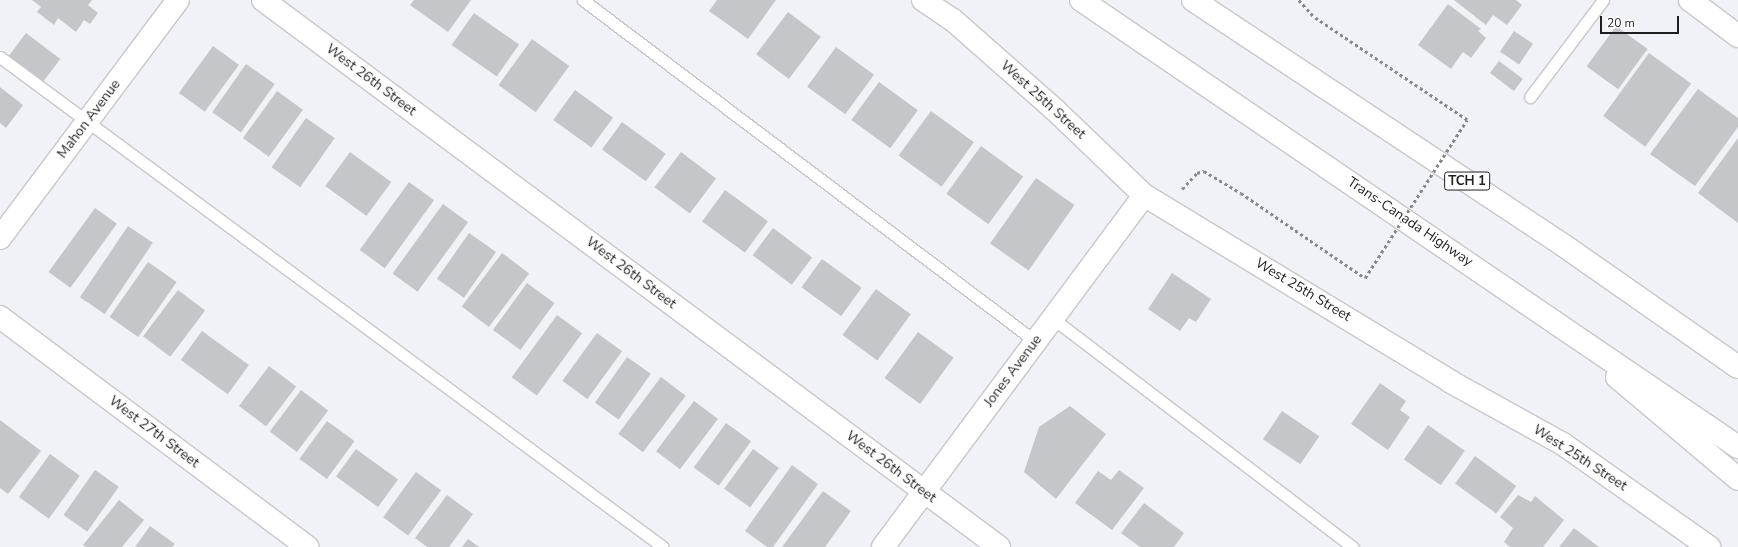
<!DOCTYPE html>
<style>
body{margin:0}
#map{position:relative;width:1738px;height:547px;overflow:hidden;background:#f1f2f7;font-family:"Nunito Sans",sans-serif}
div>[style]{position:absolute}
[style*='--x']{left:calc(var(--x)*1px);top:calc(var(--y)*1px);width:calc(var(--w)*1px);rotate:calc(var(--a)*1deg)}
.building>*{inset:0;background:#c5c6ca;transform-origin:0 0}
.path>*{height:2.5px;margin-top:-1.25px;transform-origin:0;background:repeating-linear-gradient(90deg,#89898d 0 3px,transparent 0 6px)}
.roads{filter:drop-shadow(1px 0 #c7c8cc) drop-shadow(-1px 0 #c7c8cc) drop-shadow(0 1px #c7c8cc) drop-shadow(0 -1px #c7c8cc)}
.lane>*{height:11px;margin:-5.5px;padding:0 5.5px;transform-origin:5.5px;border-radius:5.5px;background:#fff}
.street>*{height:22px;margin:-11px;padding:0 11px;transform-origin:11px;border-radius:11px;background:#fff}
.highway>*{height:22px;margin:-11px;padding:0 11px;transform-origin:11px;border-radius:11px;background:#fff}
.path-bridge>*{height:2.5px;margin-top:-1.25px;transform-origin:0;background:repeating-linear-gradient(90deg,#89898d 0 3px,transparent 0 6px)}
span{translate:-50% -50%;white-space:nowrap;text-align:center;line-height:1.15;-webkit-text-stroke:3px #fff;paint-order:stroke}
.shield-label span{padding:1px 3px;background:#fff;border:1px solid;border-radius:3px;-webkit-text-stroke-width:0}
.shield-label{font-size:13px;color:#1e1e20;font-weight:700}
.street-label{font-size:14px;color:#1e1e20}
.scale{position:absolute;left:1600px;top:16px;width:79px;height:18px;box-sizing:border-box;border:2px solid #1e1e20;border-top:0;padding-left:5px;font-size:12px;line-height:14px;white-space:nowrap;color:#1e1e20;-webkit-text-stroke:3px #fff;paint-order:stroke}
</style>
<div id="map">
<div class="building">
<i style="clip-path:polygon(32px 0,92px 0,88px 5px,98px 13px,90px 24px,84px 20px,76px 32px,58px 18px,54px 25px,37px 12px,41px 7px)"></i>
<i style="clip-path:polygon(414px 0,471px 0,448px 32px,410px 5px)"></i>
<i style="clip-path:polygon(717px 0,776px 0,748px 39px,709px 11px)"></i>
<i style="clip-path:polygon(1454px 0,1516px 0,1522px 5px,1507px 25px,1493px 15px,1486px 25px)"></i>
<i style="clip-path:polygon(1448px 4px,1481px 29px,1478px 31px,1486px 38px,1471px 58px,1463px 52px,1451px 69px,1418px 45px)"></i>
<i style="left:788px;top:12px;width:41px;height:53px;rotate:37deg"></i>
<i style="left:474px;top:13px;width:55px;height:39px;rotate:35deg"></i>
<i style="left:1616px;top:26px;width:39px;height:50px;rotate:36deg"></i>
<i style="left:1514px;top:31px;width:23px;height:25px;rotate:34deg"></i>
<i style="left:26px;top:33px;width:43px;height:29px;rotate:37deg"></i>
<i style="left:532px;top:39px;width:46px;height:57px;rotate:36deg"></i>
<i style="left:213px;top:46px;width:32px;height:58px;rotate:36deg"></i>
<i style="left:836px;top:47px;width:47px;height:49px;rotate:36deg"></i>
<i style="left:1649px;top:53px;width:52px;height:78px;rotate:36deg"></i>
<i style="left:1499px;top:61px;width:30px;height:15px;rotate:37deg"></i>
<i style="left:246px;top:64px;width:35px;height:59px;rotate:35deg"></i>
<i style="left:879px;top:82px;width:48px;height:47px;rotate:36deg"></i>
<i style="clip-path:polygon(0 87px,23px 105px,6px 128px,0 123px)"></i>
<i style="clip-path:polygon(1698px 89px,1738px 118px,1738px 127px,1695px 186px,1650px 154px)"></i>
<i style="left:575px;top:90px;width:47px;height:37px;rotate:36deg"></i>
<i style="left:277px;top:91px;width:32px;height:58px;rotate:36deg"></i>
<i style="left:931px;top:111px;width:53px;height:55px;rotate:36deg"></i>
<i style="left:306px;top:118px;width:35px;height:60px;rotate:35deg"></i>
<i style="left:622px;top:122px;width:54px;height:34px;rotate:36deg"></i>
<i style="clip-path:polygon(1738px 138px,1738px 223px,1698px 193px)"></i>
<i style="left:981px;top:146px;width:52px;height:59px;rotate:36deg"></i>
<i style="left:350px;top:152px;width:51px;height:42px;rotate:36deg"></i>
<i style="left:681px;top:152px;width:44px;height:44px;rotate:37deg"></i>
<i style="left:1036px;top:178px;width:47px;height:80px;rotate:35deg"></i>
<i style="left:409px;top:182px;width:31px;height:84px;rotate:36deg"></i>
<i style="left:725px;top:190px;width:53px;height:39px;rotate:36deg"></i>
<i style="left:443px;top:204px;width:31px;height:86px;rotate:36deg"></i>
<i style="left:95px;top:208px;width:27px;height:79px;rotate:36deg"></i>
<i style="left:128px;top:226px;width:30px;height:86px;rotate:34deg"></i>
<i style="left:773px;top:228px;width:49px;height:34px;rotate:37deg"></i>
<i style="left:469px;top:233px;width:33px;height:56px;rotate:35deg"></i>
<i style="left:502px;top:253px;width:34px;height:67px;rotate:37deg"></i>
<i style="left:822px;top:259px;width:49px;height:35px;rotate:36deg"></i>
<i style="left:148px;top:262px;width:35px;height:67px;rotate:35deg"></i>
<i style="clip-path:polygon(1172px 273px,1211px 299px,1196px 322px,1189px 318px,1180px 331px,1148px 309px)"></i>
<i style="left:527px;top:283px;width:34px;height:58px;rotate:36deg"></i>
<i style="left:876px;top:289px;width:43px;height:57px;rotate:36deg"></i>
<i style="left:178px;top:290px;width:34px;height:58px;rotate:37deg"></i>
<i style="left:557px;top:315px;width:31px;height:77px;rotate:36deg"></i>
<i style="left:202px;top:331px;width:58px;height:36px;rotate:36deg"></i>
<i style="left:918px;top:332px;width:44px;height:57px;rotate:36deg"></i>
<i style="left:597px;top:333px;width:31px;height:59px;rotate:36deg"></i>
<i style="left:627px;top:357px;width:29px;height:56px;rotate:35deg"></i>
<i style="left:269px;top:366px;width:34px;height:50px;rotate:37deg"></i>
<i style="left:661px;top:377px;width:31px;height:71px;rotate:37deg"></i>
<i style="clip-path:polygon(1380px 383px,1406px 401px,1400px 410px,1410px 417px,1388px 450px,1351px 424px)"></i>
<i style="left:301px;top:390px;width:34px;height:52px;rotate:37deg"></i>
<i style="left:694px;top:401px;width:30px;height:63px;rotate:37deg"></i>
<i style="clip-path:polygon(1070px 406px,1106px 434px,1056px 499px,1024px 472px,1039px 427px)"></i>
<i style="left:1282px;top:411px;width:45px;height:34px;rotate:34deg"></i>
<i style="clip-path:polygon(0 420px,41px 451px,8px 494px,0 488px)"></i>
<i style="left:327px;top:421px;width:34px;height:47px;rotate:36deg"></i>
<i style="left:726px;top:423px;width:31px;height:55px;rotate:36deg"></i>
<i style="left:1428px;top:425px;width:45px;height:42px;rotate:35deg"></i>
<i style="left:356px;top:449px;width:52px;height:34px;rotate:36deg"></i>
<i style="left:753px;top:449px;width:32px;height:49px;rotate:36deg"></i>
<i style="left:50px;top:454px;width:37px;height:53px;rotate:36deg"></i>
<i style="left:1475px;top:456px;width:51px;height:34px;rotate:36deg"></i>
<i style="clip-path:polygon(792px 465px,818px 484px,773px 547px,767px 547px,745px 531px)"></i>
<i style="left:95px;top:470px;width:29px;height:55px;rotate:35deg"></i>
<i style="clip-path:polygon(1119px 470px,1144px 488px,1112px 530px,1075px 503px,1098px 471px,1111px 480px)"></i>
<i style="left:416px;top:472px;width:31px;height:56px;rotate:36deg"></i>
<i style="clip-path:polygon(823px 491px,851px 511px,825px 547px,782px 547px)"></i>
<i style="clip-path:polygon(447px 495px,473px 514px,449px 547px,427px 547px,415px 538px)"></i>
<i style="clip-path:polygon(1518px 495px,1531px 502px,1535px 496px,1564px 520px,1543px 547px,1510px 547px,1504px 542px,1513px 528px,1500px 517px)"></i>
<i style="clip-path:polygon(119px 500px,144px 520px,122px 547px,86px 547px,83px 545px)"></i>
<i style="clip-path:polygon(1144px 503px,1184px 533px,1174px 547px,1140px 547px,1121px 533px)"></i>
<i style="clip-path:polygon(150px 526px,175px 544px,172px 547px,135px 547px)"></i>
<i style="clip-path:polygon(1574px 528px,1599px 547px,1559px 547px)"></i>
<i style="clip-path:polygon(468px 539px,479px 547px,462px 547px)"></i>
</div>
<div class="path">
<i style="--x:1299;--y:0;--w:24;--a:48"></i>
<i style="--x:1182;--y:189;--w:22;--a:-47"></i>
<i style="--x:1197;--y:173;--w:7;--a:-16"></i>
<i style="--x:1204;--y:171;--w:43;--a:30.7"></i>
</div>
<div class="roads">
<div class="lane">
<i style="--x:583;--y:0;--w:566;--a:37.03"></i>
<i style="--x:0;--y:57;--w:824;--a:36.47"></i>
<i style="--x:1530;--y:97;--w:121;--a:-53"></i>
<i style="--x:1052;--y:318;--w:378;--a:37.3"></i>
</div>
<div class="street">
<i style="--x:263;--y:0;--w:917;--a:36.62"></i>
<i style="--x:923;--y:0;--w:36;--a:34"></i>
<i style="--x:953;--y:20;--w:136;--a:41.4"></i>
<i style="--x:1055;--y:110;--w:123;--a:43.7"></i>
<i style="--x:1144;--y:195;--w:359;--a:31.3"></i>
<i style="--x:1451;--y:382;--w:128;--a:29"></i>
<i style="--x:1563;--y:444;--w:179;--a:35.2"></i>
<i style="--x:1690;--y:0;--w:60;--a:36.9"></i>
<i style="--x:0;--y:238;--w:297;--a:-53.2"></i>
<i style="--x:0;--y:317;--w:384;--a:36.8"></i>
<i style="--x:883;--y:547;--w:438;--a:-53.4"></i>
</div>
<div class="highway">
<i style="--x:1081;--y:0;--w:795;--a:34.23"></i>
<i style="--x:1193;--y:0;--w:444;--a:33.5"></i>
<i style="--x:1563;--y:245;--w:213;--a:34.9"></i>
<i style="--x:1617;--y:377;--w:158;--a:40.1"></i>
</div>
</div>
<div class="path-bridge">
<i style="--x:1241;--y:193;--w:150;--a:34.4"></i>
<i style="--x:1365;--y:278;--w:188;--a:-57.2"></i>
<i style="--x:1467;--y:120;--w:183;--a:-146.1"></i>
</div>
<div class="shield-label">
<span style="left:1467px;top:181px">TCH 1</span>
</div>
<div class="street-label">
<span style="left:371px;top:80px;rotate:37deg">West 26th Street</span>
<span style="left:1043px;top:100px;rotate:42deg">West 25th Street</span>
<span style="left:89px;top:119px;rotate:-53deg">Mahon Avenue</span>
<span style="left:1410px;top:222px;rotate:34deg">Trans-Canada Highway</span>
<span style="left:631px;top:273px;rotate:37deg">West 26th Street</span>
<span style="left:1303px;top:290px;rotate:31deg">West 25th Street</span>
<span style="left:1013px;top:371px;rotate:-53deg">Jones Avenue</span>
<span style="left:154px;top:432px;rotate:37deg">West 27th Street</span>
<span style="left:1580px;top:458px;rotate:33deg">West 25th Street</span>
<span style="left:891px;top:467px;rotate:37deg">West 26th Street</span>
</div>
<div class="scale">20 m</div>
</div>
